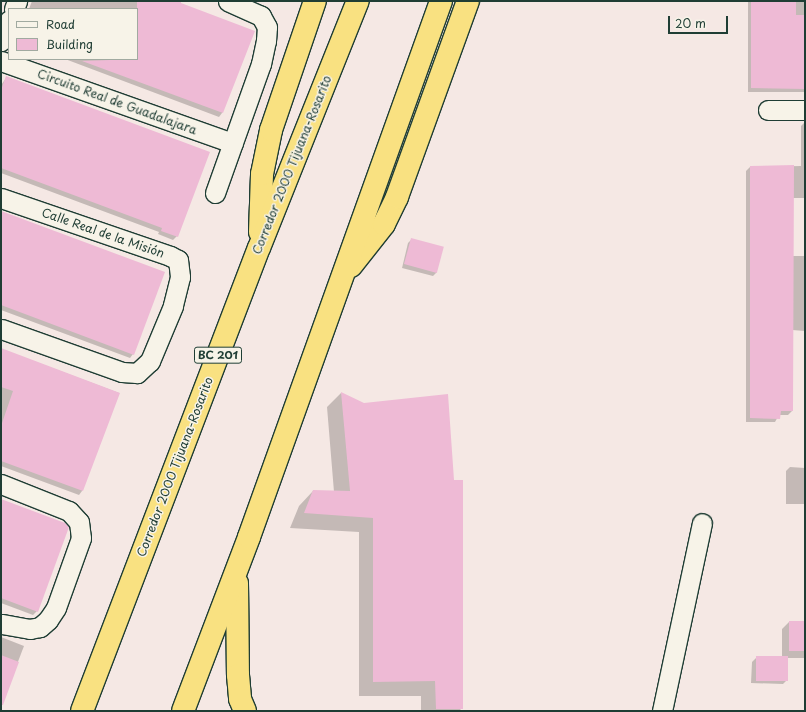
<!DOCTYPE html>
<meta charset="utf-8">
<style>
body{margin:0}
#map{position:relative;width:806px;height:712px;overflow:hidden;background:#f5e8e4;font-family:"Playpen Sans",sans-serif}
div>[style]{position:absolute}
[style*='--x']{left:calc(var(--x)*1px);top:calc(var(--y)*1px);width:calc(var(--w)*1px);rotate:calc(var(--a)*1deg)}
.shadow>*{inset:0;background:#0003;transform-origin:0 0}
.building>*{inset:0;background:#eebad5;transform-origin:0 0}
.roads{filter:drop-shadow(1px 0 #1f3d34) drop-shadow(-1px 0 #1f3d34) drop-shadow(0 1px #1f3d34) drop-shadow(0 -1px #1f3d34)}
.minor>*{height:19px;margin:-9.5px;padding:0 9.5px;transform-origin:9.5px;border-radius:9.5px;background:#f7f3e8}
.trunk>*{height:22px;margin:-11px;padding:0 11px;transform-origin:11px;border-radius:11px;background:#f9e181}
span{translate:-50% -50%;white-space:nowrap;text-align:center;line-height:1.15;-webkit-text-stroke:3px #f7f3e8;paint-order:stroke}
.shield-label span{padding:1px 3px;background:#f7f3e8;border:1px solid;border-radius:3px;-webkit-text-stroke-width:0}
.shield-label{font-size:11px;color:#1f3d34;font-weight:700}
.street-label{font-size:12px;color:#1f3d34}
.frame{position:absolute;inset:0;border:2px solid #1f3d34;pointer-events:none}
.legend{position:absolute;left:8px;top:8px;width:130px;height:52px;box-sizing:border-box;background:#f7f3e8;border:1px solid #a1aaa0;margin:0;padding:5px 7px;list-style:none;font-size:12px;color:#1f3d34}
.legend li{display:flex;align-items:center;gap:8px;height:20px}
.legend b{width:20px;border:1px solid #a1aaa0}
.scale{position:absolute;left:668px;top:16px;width:60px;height:18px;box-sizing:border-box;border:2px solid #1f3d34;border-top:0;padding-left:5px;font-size:12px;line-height:14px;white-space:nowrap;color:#1f3d34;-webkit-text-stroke:3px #f7f3e8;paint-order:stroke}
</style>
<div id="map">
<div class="shadow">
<i style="clip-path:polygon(32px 1px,172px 1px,253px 32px,222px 113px,219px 117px,65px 59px,137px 59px,137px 9px,29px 9px)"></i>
<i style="left:748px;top:1px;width:57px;height:91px"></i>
<i style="clip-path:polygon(7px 77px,177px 236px,173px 240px,158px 234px,159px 232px,1px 173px,1px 85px)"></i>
<i style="clip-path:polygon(805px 122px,805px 198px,793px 198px,792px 256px,805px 256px,805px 331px,792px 330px,792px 411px,788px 415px,779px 415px,775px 422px,746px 422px,746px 171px,750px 167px,801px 166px,801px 126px)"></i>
<i style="clip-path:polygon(1px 212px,133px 354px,130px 358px,1px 310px)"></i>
<i style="clip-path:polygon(412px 239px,437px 272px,433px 276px,402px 268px,408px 243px)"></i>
<i style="clip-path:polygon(1px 349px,119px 393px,82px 491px,79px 495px,1px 466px)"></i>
<i style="clip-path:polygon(341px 393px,453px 481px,462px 708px,459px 711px,421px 711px,421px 696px,359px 696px,359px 532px,290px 528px,299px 506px,313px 491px,334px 492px,327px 407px)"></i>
<i style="clip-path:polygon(790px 467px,805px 468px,805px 504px,786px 504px,786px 471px)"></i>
<i style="clip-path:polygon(1px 500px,37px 611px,33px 615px,1px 603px)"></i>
<i style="clip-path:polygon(789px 622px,805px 622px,805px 658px,787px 658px,787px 680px,783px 684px,751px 683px,752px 662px,756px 658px,782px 657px,782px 629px)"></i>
<i style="clip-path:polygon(1px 637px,24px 646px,1px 706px)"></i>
</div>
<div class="building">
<i style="clip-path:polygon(137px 1px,181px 1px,181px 3px,255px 31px,223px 113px,82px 61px,137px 59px)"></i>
<i style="clip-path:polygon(751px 1px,796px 1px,796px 15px,805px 15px,805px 89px,751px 88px)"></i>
<i style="clip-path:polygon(6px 76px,210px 152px,178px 237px,161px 231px,162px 228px,1px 168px,1px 90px)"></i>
<i style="clip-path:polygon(794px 165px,793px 411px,781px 411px,780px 419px,750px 418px,750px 166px)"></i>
<i style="clip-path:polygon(1px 211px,165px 272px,134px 355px,1px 305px)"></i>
<i style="left:411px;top:238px;width:34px;height:27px;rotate:15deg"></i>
<i style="clip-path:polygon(1px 348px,120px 393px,83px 491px,1px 461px,1px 426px,13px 391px,1px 387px)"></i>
<i style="clip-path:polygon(341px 392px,364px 403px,448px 394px,454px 480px,463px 480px,463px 709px,436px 709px,435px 681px,373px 682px,373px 518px,304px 513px,313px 490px,350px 491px)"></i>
<i style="clip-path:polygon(1px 499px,65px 523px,69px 527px,38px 612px,1px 598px)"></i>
<i style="left:789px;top:621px;width:16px;height:30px"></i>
<i style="clip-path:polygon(1px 655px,19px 662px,3px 705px,1px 705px)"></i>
<i style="left:788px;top:656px;width:25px;height:32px;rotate:90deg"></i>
</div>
<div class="roads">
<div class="minor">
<i style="--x:14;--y:9;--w:9;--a:-69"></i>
<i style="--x:1;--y:41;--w:22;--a:-69"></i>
<i style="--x:1;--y:61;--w:246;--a:19.5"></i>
<i style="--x:768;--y:110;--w:37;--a:0"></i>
<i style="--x:215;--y:193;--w:137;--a:-70.4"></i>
<i style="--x:261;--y:64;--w:24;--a:-78"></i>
<i style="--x:266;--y:41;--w:14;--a:-86"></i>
<i style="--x:267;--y:27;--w:13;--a:-119"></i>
<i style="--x:261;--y:16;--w:36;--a:-156"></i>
<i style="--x:1;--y:198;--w:179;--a:18.9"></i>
<i style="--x:170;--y:256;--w:9;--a:27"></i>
<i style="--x:178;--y:260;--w:17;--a:83"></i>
<i style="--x:180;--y:277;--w:30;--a:104"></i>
<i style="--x:173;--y:306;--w:60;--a:112.7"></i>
<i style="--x:150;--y:361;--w:18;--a:137"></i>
<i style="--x:137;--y:373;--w:15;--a:-176"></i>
<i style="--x:122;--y:372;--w:128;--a:-160.4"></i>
<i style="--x:1;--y:484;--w:73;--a:21.7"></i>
<i style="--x:69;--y:511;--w:15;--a:48"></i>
<i style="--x:79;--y:522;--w:16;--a:83"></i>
<i style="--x:81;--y:538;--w:74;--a:109.7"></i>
<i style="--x:56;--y:608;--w:14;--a:124"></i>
<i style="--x:48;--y:620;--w:11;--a:139"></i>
<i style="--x:40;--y:627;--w:10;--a:169"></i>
<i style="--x:30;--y:629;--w:29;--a:-170"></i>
<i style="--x:662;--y:711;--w:192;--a:-78"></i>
</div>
<div class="trunk">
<i style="--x:260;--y:232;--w:58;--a:-88"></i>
<i style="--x:262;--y:174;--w:45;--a:-78.4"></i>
<i style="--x:271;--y:130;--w:136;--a:-71.2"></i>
<i style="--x:351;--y:266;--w:53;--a:-51.8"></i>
<i style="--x:384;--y:224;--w:30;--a:-64"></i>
<i style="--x:397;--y:197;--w:208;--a:-70.1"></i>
<i style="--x:237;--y:583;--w:92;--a:89.4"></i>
<i style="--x:238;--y:675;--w:24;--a:85"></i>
<i style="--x:240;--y:699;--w:13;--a:67"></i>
<i style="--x:82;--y:711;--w:496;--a:-69.1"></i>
<i style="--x:259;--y:248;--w:266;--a:-68.2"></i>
<i style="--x:183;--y:711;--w:186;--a:-69.2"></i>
<i style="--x:249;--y:537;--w:569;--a:-70.29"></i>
</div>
</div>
<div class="shield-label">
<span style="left:218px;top:355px">BC 201</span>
</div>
<div class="street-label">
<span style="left:117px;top:102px;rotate:20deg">Circuito Real de Guadalajara</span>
<span style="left:292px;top:165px;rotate:-68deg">Corredor 2000 Tijuana-Rosarito</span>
<span style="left:103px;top:233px;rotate:19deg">Calle Real de la Misión</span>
<span style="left:175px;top:467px;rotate:-69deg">Corredor 2000 Tijuana-Rosarito</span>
</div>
<div class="frame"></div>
<ul class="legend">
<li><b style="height:5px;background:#f7f3e8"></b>Road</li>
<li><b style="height:11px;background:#eebad5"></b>Building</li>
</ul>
<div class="scale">20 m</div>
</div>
